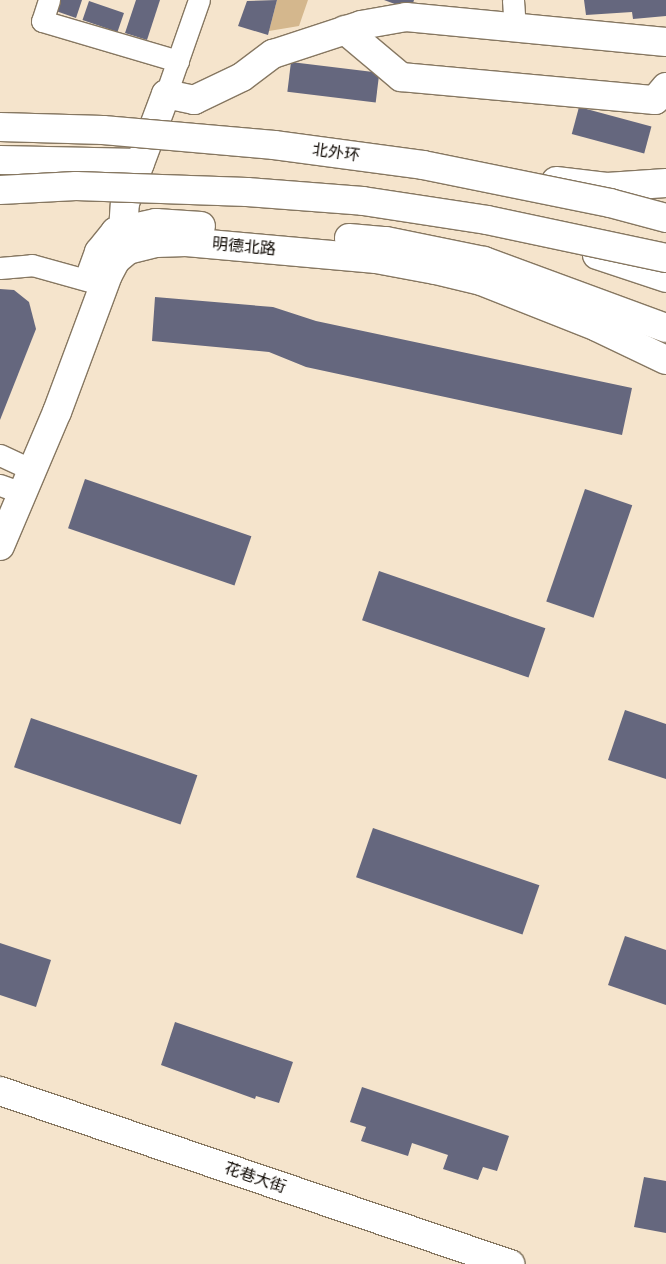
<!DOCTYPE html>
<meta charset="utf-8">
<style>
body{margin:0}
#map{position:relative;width:666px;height:1264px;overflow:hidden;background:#f5e4cc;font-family:Arial,"Noto Sans SC",sans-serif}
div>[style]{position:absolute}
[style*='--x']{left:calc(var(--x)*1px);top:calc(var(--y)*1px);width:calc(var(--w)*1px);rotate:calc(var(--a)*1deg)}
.green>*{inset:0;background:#d4b78d}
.building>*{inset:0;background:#65677e;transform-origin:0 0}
.roads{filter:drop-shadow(1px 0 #867761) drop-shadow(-1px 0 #867761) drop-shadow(0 1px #867761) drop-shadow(0 -1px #867761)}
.street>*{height:21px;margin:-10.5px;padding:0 10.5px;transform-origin:10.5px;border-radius:10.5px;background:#fff}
.secondary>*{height:28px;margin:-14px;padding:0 14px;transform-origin:14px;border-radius:14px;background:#fff}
.highway>*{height:28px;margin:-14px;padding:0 14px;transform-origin:14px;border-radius:14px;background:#fff}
.bridges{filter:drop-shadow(1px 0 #867761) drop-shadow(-1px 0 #867761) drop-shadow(0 1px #867761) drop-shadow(0 -1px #867761)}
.highway-bridge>*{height:28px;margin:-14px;padding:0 14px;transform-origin:14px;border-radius:14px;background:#fff}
span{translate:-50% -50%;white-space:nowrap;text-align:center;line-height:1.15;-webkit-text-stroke:4.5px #fff;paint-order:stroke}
.street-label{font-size:16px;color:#100a04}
</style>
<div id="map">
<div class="green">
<i style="clip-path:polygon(277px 0,308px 0,299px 26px,269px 31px)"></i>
</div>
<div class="building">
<i style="clip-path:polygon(57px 0,82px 0,76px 18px,53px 10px)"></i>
<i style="clip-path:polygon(136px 0,160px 0,147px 40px,125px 33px)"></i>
<i style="clip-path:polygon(277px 0,268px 35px,238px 26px,247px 1px)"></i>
<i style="clip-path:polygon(384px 0,414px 0,411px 10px)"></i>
<i style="clip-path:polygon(584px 0,666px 0,666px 16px,633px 19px,632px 12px,586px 15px)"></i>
<i style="left:89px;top:1px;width:37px;height:20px;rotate:19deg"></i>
<i style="left:291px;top:62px;width:89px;height:30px;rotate:7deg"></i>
<i style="left:579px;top:107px;width:75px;height:28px;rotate:15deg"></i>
<i style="clip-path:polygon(0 289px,14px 290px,29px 302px,36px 329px,0 420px)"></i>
<i style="clip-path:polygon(155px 297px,273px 307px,316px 321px,632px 388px,622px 435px,306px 367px,269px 352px,152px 341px)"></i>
<i style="left:85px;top:479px;width:176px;height:52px;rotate:19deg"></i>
<i style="left:585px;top:489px;width:50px;height:119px;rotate:19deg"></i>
<i style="left:379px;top:571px;width:176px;height:52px;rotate:19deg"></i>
<i style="clip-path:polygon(625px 710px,666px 724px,666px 779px,608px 760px)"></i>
<i style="left:31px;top:718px;width:176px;height:52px;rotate:19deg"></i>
<i style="left:373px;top:828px;width:176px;height:52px;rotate:19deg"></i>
<i style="clip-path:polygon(625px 936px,666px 950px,666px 1005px,608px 985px)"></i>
<i style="clip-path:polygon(0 943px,51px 960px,36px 1007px,0 995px)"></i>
<i style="clip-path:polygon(175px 1022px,293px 1062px,279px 1103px,256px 1096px,255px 1099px,161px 1065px)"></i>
<i style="clip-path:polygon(362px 1087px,509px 1136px,497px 1171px,483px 1167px,478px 1180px,443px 1169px,448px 1155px,412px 1143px,408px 1156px,361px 1141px,366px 1127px,350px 1122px)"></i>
<i style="clip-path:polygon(644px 1177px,666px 1181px,666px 1233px,634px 1227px)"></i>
</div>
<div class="roads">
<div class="street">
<i style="--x:49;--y:0;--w:22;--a:108"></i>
<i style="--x:42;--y:21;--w:142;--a:16.4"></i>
<i style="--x:513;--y:0;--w:27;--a:86"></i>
<i style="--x:166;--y:94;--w:100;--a:-70.7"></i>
<i style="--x:0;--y:268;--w:32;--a:-5"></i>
<i style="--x:32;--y:265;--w:75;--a:15.5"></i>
<i style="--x:0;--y:455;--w:35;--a:25"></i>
<i style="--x:0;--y:485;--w:23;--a:20"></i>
</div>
<div class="secondary">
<i style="--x:345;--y:30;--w:73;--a:40"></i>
<i style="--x:401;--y:77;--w:255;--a:5.2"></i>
<i style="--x:655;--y:100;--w:17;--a:-50"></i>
<i style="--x:0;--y:160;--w:140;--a:1.2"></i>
<i style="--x:349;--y:238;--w:37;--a:5"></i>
<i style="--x:386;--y:241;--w:100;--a:11.5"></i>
<i style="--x:484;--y:261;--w:194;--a:20.2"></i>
<i style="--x:127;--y:247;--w:17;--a:-103"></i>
<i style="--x:123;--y:230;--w:27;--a:-86"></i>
<i style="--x:125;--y:203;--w:116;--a:-69.4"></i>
<i style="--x:166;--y:94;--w:29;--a:12"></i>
<i style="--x:194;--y:100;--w:53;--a:-25.6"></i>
<i style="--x:242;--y:77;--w:39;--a:-37"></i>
<i style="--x:273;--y:54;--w:93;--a:-18.2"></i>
<i style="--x:361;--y:25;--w:46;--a:-10.1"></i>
<i style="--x:406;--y:17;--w:261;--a:5.5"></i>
<i style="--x:90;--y:277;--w:27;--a:-70"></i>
<i style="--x:99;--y:252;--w:26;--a:-51"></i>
<i style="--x:115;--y:232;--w:42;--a:-12.4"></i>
<i style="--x:156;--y:223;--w:45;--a:3.8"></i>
<i style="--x:0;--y:546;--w:146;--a:-67"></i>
<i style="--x:57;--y:412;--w:146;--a:-69.6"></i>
<i style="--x:108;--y:275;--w:17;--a:-62"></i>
<i style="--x:116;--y:260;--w:16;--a:-40"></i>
<i style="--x:128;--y:250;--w:29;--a:-14"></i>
<i style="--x:156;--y:243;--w:30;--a:-2"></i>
<i style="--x:186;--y:242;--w:191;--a:5.1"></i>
<i style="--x:376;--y:259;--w:60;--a:10.6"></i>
<i style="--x:435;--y:270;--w:47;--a:13.4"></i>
<i style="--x:481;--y:281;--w:125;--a:21.6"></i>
<i style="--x:597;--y:327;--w:76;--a:25.6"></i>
<i style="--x:0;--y:1091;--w:539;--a:18.74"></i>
</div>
<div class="highway">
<i style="--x:556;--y:181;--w:51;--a:6.7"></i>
<i style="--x:607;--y:187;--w:59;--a:-3.9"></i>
<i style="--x:597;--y:255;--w:73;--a:18.4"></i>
</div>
</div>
<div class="bridges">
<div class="highway-bridge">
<i style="--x:0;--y:127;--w:103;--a:1.7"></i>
<i style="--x:103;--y:130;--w:172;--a:5"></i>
<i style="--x:274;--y:145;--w:150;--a:7.6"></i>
<i style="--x:423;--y:165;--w:191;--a:11.5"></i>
<i style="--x:610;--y:203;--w:58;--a:15"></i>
<i style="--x:0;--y:190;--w:76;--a:-3"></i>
<i style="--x:76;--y:186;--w:171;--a:2"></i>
<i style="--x:247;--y:192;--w:116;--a:4.4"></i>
<i style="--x:363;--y:201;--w:125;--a:8.7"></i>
<i style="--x:487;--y:220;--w:183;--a:12"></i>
</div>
</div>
<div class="street-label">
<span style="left:336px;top:153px;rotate:8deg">北外环</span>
<span style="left:244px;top:247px;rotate:5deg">明德北路</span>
<span style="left:255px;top:1178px;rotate:19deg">花巷大街</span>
</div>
</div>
